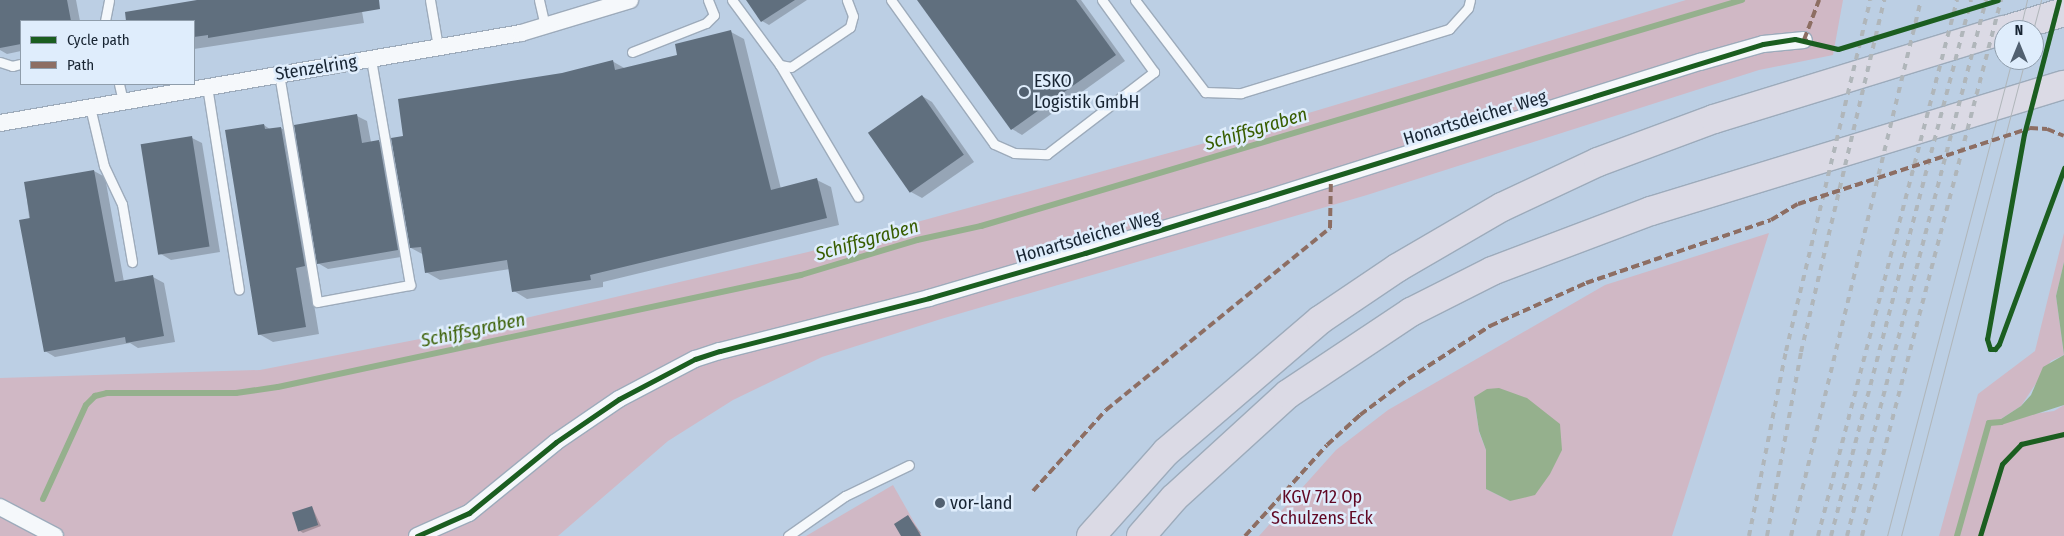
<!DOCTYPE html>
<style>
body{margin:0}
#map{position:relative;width:2064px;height:536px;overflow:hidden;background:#bccfe4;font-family:"Fira Sans Condensed",sans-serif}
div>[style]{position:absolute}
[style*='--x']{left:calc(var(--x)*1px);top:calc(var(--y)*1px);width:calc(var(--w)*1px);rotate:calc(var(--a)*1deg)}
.green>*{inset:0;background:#d0b8c5}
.water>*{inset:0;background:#95b08d}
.shadow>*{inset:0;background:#0003}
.stream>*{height:6px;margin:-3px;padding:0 3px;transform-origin:3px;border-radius:3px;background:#95b08d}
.building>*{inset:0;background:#606f7e;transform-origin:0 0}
.roads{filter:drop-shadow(1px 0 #9dabbb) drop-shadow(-1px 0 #9dabbb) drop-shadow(0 1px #9dabbb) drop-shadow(0 -1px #9dabbb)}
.lane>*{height:9px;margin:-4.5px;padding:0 4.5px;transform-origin:4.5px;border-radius:4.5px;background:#f5f8fb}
.street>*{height:16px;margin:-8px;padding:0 8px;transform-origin:8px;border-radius:8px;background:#f5f8fb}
.highway>*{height:28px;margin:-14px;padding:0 14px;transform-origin:14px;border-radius:14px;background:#dbdae5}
.tram>*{height:1px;margin:-0.5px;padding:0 0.5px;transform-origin:0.5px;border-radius:0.5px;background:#b0b6ba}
.rail>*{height:4px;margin-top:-2px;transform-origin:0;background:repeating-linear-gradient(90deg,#b0b6ba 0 6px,transparent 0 12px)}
.quiet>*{height:4px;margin-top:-2px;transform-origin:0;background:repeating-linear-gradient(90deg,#8d6e63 0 8px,transparent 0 12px)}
.cycleway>*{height:5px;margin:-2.5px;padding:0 2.5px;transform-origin:2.5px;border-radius:2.5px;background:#1b5e20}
.dots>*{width:14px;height:14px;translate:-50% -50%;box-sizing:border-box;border:2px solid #dfedfc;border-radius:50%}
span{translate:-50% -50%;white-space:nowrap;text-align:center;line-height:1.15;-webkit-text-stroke:5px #dfedfc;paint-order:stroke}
.street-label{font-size:18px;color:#172432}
.poi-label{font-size:18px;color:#172432}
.left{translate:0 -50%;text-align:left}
.park-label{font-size:18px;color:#610824}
.water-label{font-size:19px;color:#385d00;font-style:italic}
.legend{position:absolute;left:20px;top:20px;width:175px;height:65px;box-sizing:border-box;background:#dfedfc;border:1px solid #8f9dab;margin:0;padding:6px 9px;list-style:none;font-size:15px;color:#172432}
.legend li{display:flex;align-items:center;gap:10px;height:25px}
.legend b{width:25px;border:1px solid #8f9dab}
.north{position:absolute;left:1994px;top:20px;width:50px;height:50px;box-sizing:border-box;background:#dfedfc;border:1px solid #8f9dab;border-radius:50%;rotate:0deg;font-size:14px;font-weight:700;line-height:20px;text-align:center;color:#172432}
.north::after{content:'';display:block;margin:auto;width:18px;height:22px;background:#516070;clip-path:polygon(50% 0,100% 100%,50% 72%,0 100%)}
</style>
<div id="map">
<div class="green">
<i style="clip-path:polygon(1686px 0,1843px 0,1833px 55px,1759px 70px,1367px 195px,941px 319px,822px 357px,733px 400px,668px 441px,558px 536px,0 536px,0 378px,260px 370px,513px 321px,808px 252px,1245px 132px)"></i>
<i style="clip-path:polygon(evenodd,1769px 233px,1672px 536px,1259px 536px,1336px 450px,1388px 410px,1605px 285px,1769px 233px,1474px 397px,1510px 501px,1486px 489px,1486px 450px,1479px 432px,1474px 397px)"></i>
<i style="clip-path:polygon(2064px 233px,2064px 262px,2056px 296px,2064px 355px,2051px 361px,2021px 406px,2001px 419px,2054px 411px,2064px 405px,2064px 536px,1939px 536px,1978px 394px,2035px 351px)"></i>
<i style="clip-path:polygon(893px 485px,922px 536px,806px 536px)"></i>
</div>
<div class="water">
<i style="clip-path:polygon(2064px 262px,2064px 405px,2001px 425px,2001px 419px,2021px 406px,2031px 395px,2043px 367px,2064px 355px,2056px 296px)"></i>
<i style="clip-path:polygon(1499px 388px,1527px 398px,1560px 424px,1562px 450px,1550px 474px,1535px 495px,1510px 501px,1486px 489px,1486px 450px,1479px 431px,1474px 397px,1487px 389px)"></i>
</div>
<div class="shadow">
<i style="clip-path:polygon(0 0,76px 0,80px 21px,21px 21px,21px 51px,7px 54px,0 50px)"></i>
<i style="clip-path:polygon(203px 0,360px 0,364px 23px,194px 49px,194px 21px,131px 21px,130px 12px)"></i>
<i style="clip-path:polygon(748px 0,807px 0,769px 25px,762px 21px)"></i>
<i style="clip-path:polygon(919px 0,1081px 0,1125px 61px,1022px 135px,1012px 129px)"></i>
<i style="clip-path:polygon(731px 32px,744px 39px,781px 189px,817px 180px,831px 187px,839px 225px,603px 282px,603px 287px,527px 299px,514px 291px,510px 269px,440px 280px,426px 272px,424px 255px,411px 248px,405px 137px,562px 74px,612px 61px,626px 69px,679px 56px)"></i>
<i style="clip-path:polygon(922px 96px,932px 102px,974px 162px,922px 198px,911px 192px)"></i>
<i style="clip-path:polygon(357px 116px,367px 121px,371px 142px,378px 141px,389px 147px,407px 256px,328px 269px,316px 262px,318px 274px,309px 275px,319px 334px,273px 342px,259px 334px,264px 125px,271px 130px,281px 128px,297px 137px)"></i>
<i style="clip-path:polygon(192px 138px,202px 143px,220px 252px,171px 260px,161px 254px)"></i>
<i style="clip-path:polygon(94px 171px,105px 177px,124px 282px,153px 277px,164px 283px,175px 342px,138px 348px,130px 343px,55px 357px,45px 351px,25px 183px)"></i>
<i style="clip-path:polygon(312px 507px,321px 526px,303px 533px,300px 531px)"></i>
<i style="clip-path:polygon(908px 516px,921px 533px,916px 536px,903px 536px)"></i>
</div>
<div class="stream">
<i style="--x:43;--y:499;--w:103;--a:-65.4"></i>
<i style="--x:86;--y:405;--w:13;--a:-45"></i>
<i style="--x:95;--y:396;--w:12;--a:-14"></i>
<i style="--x:107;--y:393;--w:129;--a:0"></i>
<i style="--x:236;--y:393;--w:42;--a:-8.1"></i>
<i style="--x:278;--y:387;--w:535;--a:-12.09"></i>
<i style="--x:801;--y:275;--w:121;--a:-16.8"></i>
<i style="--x:917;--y:240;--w:66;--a:-12.3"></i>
<i style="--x:981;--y:226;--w:794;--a:-16.54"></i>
<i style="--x:1957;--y:536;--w:117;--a:-74.2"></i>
<i style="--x:1989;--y:423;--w:12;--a:-5"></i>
</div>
<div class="building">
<i style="clip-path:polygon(0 0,67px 0,71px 21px,21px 21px,21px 44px,0 48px)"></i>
<i style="clip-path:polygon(197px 0,379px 0,380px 9px,208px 38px,208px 35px,194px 37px,194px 21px,126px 21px,125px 12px)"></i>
<i style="clip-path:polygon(746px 0,795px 0,761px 22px)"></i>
<i style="clip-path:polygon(917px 0,1076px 0,1116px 55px,1011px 130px)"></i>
<i style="clip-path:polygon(731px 30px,771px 190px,817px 178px,827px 218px,590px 275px,591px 280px,512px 292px,507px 260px,425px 273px,421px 247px,410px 248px,391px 138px,403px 136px,398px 99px,562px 73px,613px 60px,615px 70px,677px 55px,675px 44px)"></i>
<i style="left:922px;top:95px;width:73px;height:66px;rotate:55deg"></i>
<i style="clip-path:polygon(357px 114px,362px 143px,379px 140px,398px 250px,317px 264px,294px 125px)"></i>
<i style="clip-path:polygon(264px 124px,265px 129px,281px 127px,305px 266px,296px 268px,306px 327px,258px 335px,225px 130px)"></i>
<i style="left:192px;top:136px;width:112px;height:52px;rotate:81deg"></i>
<i style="clip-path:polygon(94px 170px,115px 282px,153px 275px,164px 336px,126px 343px,125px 337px,44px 352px,19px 220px,30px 218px,24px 182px)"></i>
<i style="left:312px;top:506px;width:20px;height:21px;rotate:72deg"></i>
<i style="clip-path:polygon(908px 515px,921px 536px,901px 536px,894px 524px)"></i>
</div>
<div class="roads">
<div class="lane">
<i style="--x:430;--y:0;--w:48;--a:80.3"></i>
<i style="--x:539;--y:0;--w:28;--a:77"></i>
<i style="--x:732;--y:0;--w:81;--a:53.6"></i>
<i style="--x:780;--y:65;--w:11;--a:10"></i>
<i style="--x:791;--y:67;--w:71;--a:-34.1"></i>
<i style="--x:850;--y:27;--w:11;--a:-75"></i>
<i style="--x:853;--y:16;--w:17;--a:-111"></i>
<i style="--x:891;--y:0;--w:177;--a:54.4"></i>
<i style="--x:994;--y:144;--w:22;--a:24"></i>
<i style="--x:1014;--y:153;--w:33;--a:2"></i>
<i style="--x:1047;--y:154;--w:135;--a:-37.5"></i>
<i style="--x:1154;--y:72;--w:89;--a:-125.8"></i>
<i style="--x:1135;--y:0;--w:116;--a:52.7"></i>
<i style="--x:1205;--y:92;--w:36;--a:2"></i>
<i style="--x:1241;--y:93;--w:218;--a:-17.1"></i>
<i style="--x:1449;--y:29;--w:28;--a:-48"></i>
<i style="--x:1468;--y:8;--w:8;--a:-76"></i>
<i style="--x:105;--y:21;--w:21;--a:-79"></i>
<i style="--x:632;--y:52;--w:79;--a:-21.4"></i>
<i style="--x:706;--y:23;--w:11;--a:-45"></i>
<i style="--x:714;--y:15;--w:16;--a:-112"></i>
<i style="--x:0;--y:62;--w:13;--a:18"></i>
<i style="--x:12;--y:66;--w:9;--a:-13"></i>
<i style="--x:780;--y:65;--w:153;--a:59.4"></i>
<i style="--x:279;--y:74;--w:231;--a:80.5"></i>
<i style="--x:317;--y:302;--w:95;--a:-10.4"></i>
<i style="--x:410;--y:285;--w:229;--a:-99.8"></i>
<i style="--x:119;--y:84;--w:17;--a:77"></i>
<i style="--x:207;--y:86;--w:206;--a:81.1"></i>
<i style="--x:90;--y:107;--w:61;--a:76.7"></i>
<i style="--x:104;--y:166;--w:42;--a:64.7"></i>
<i style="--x:122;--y:204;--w:59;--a:80.2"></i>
<i style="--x:788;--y:536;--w:70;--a:-35.1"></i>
<i style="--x:845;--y:496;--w:71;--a:-25.8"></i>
</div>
<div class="street">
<i style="--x:0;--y:123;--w:529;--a:-9.8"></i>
<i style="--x:521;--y:33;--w:114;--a:-16.8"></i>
<i style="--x:0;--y:507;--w:62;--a:27.8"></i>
<i style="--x:417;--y:536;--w:57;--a:-23.9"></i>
<i style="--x:469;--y:513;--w:112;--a:-39.2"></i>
<i style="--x:556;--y:442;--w:76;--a:-34.3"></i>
<i style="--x:619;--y:399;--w:86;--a:-27.8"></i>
<i style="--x:695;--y:359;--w:26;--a:-18"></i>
<i style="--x:720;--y:351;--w:216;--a:-14.2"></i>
<i style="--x:929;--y:298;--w:350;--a:-16.4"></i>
<i style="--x:1265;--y:199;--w:456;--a:-17.5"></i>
<i style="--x:1700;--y:62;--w:66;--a:-15.9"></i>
<i style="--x:1763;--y:44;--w:41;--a:-5.6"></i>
</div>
<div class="highway">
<i style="--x:2005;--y:30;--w:62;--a:-17"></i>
<i style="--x:1091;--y:536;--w:113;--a:-48.2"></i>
<i style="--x:1166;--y:452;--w:203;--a:-40.6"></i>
<i style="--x:1320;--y:320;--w:93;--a:-34"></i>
<i style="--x:1397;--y:268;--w:121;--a:-30.2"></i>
<i style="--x:1502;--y:207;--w:106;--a:-25.1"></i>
<i style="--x:1598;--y:162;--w:124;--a:-20.3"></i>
<i style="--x:1714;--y:119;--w:303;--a:-17.1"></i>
<i style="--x:1141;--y:536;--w:50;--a:-49"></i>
<i style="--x:1174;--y:498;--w:154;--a:-42.4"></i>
<i style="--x:1288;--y:394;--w:148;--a:-33.7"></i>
<i style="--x:1411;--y:312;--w:91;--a:-26.8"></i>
<i style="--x:1492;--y:271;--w:170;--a:-20.7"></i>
<i style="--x:1651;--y:211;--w:432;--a:-17"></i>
</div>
</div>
<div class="tram">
<i style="--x:2020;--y:30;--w:31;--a:-77"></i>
<i style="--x:2033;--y:30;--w:31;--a:-75"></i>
<i style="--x:1887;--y:536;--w:492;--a:-75.3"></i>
<i style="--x:1901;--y:536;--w:492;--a:-75.4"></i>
</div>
<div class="rail">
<i style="--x:1749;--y:536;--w:189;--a:-78.7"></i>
<i style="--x:1786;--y:351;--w:361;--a:-76.5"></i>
<i style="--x:1767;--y:536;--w:187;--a:-79.5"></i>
<i style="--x:1801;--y:352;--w:362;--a:-76.7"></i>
<i style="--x:1791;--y:536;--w:552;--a:-76.37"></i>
<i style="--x:1818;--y:536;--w:554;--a:-75.46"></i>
<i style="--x:1831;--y:536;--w:554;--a:-75.36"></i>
<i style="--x:1847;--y:536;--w:554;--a:-75.46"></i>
<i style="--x:1862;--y:536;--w:554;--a:-75.46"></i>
</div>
<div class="quiet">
<i style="--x:1808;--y:41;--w:4;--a:-166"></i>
<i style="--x:1804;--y:40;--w:43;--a:-69.4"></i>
<i style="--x:1033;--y:491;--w:109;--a:-48"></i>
<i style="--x:1106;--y:410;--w:289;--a:-39.1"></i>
<i style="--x:1330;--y:228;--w:50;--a:-88.9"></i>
<i style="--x:1245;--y:536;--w:122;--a:-48"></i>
<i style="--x:1327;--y:445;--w:45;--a:-42.3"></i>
<i style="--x:1360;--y:415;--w:60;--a:-36.9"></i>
<i style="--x:1408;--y:379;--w:98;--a:-32.9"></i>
<i style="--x:1490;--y:326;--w:105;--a:-24.1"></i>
<i style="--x:1586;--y:283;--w:195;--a:-18.8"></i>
<i style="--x:1771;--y:220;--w:31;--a:-31"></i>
<i style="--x:1798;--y:204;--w:244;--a:-18.1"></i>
<i style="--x:2030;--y:128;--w:17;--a:3"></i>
<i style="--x:2047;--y:129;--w:18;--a:22"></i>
</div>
<div class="cycleway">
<i style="--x:2059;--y:0;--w:138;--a:104.6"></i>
<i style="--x:2024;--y:134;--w:208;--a:100.2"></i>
<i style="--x:1987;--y:339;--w:10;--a:73"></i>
<i style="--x:1990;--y:349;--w:5;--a:0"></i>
<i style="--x:1995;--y:349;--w:6;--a:-51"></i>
<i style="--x:1999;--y:344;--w:188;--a:-69.7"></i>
<i style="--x:417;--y:536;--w:57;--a:-23.9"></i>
<i style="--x:469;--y:513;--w:112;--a:-39.2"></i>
<i style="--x:556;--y:442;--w:76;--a:-34.3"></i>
<i style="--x:619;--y:399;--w:86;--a:-27.8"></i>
<i style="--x:695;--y:359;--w:26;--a:-18"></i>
<i style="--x:720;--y:351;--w:216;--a:-14.2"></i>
<i style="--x:929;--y:298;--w:162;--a:-16.1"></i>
<i style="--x:1085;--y:253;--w:709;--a:-17.13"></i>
<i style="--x:1763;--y:44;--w:32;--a:-9"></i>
<i style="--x:1795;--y:39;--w:44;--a:13.1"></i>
<i style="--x:1838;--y:49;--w:167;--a:-17"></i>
<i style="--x:1980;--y:536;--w:75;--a:-73"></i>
<i style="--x:2002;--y:464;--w:28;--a:-46"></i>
<i style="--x:2021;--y:444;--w:44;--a:-13.1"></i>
</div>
<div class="dots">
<i style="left:1024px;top:92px;background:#516070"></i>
<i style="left:940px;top:503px;background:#516070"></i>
</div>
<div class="street-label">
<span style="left:316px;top:68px;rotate:-9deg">Stenzelring</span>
<span style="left:1475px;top:118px;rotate:-17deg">Honartsdeicher Weg</span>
<span style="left:1088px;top:237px;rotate:-16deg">Honartsdeicher Weg</span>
</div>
<div class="poi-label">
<span class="left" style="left:1034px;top:92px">ESKO<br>Logistik GmbH</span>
<span class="left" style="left:950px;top:503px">vor-land</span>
</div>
<div class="park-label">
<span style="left:1322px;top:508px">KGV 712 Op<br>Schulzens Eck</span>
</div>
<div class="water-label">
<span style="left:1256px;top:129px;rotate:-17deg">Schiffsgraben</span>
<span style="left:867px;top:240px;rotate:-16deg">Schiffsgraben</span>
<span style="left:473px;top:330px;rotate:-12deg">Schiffsgraben</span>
</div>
<ul class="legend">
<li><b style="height:6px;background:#1b5e20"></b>Cycle path</li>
<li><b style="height:6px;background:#8d6e63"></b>Path</li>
</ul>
<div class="north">N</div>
</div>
